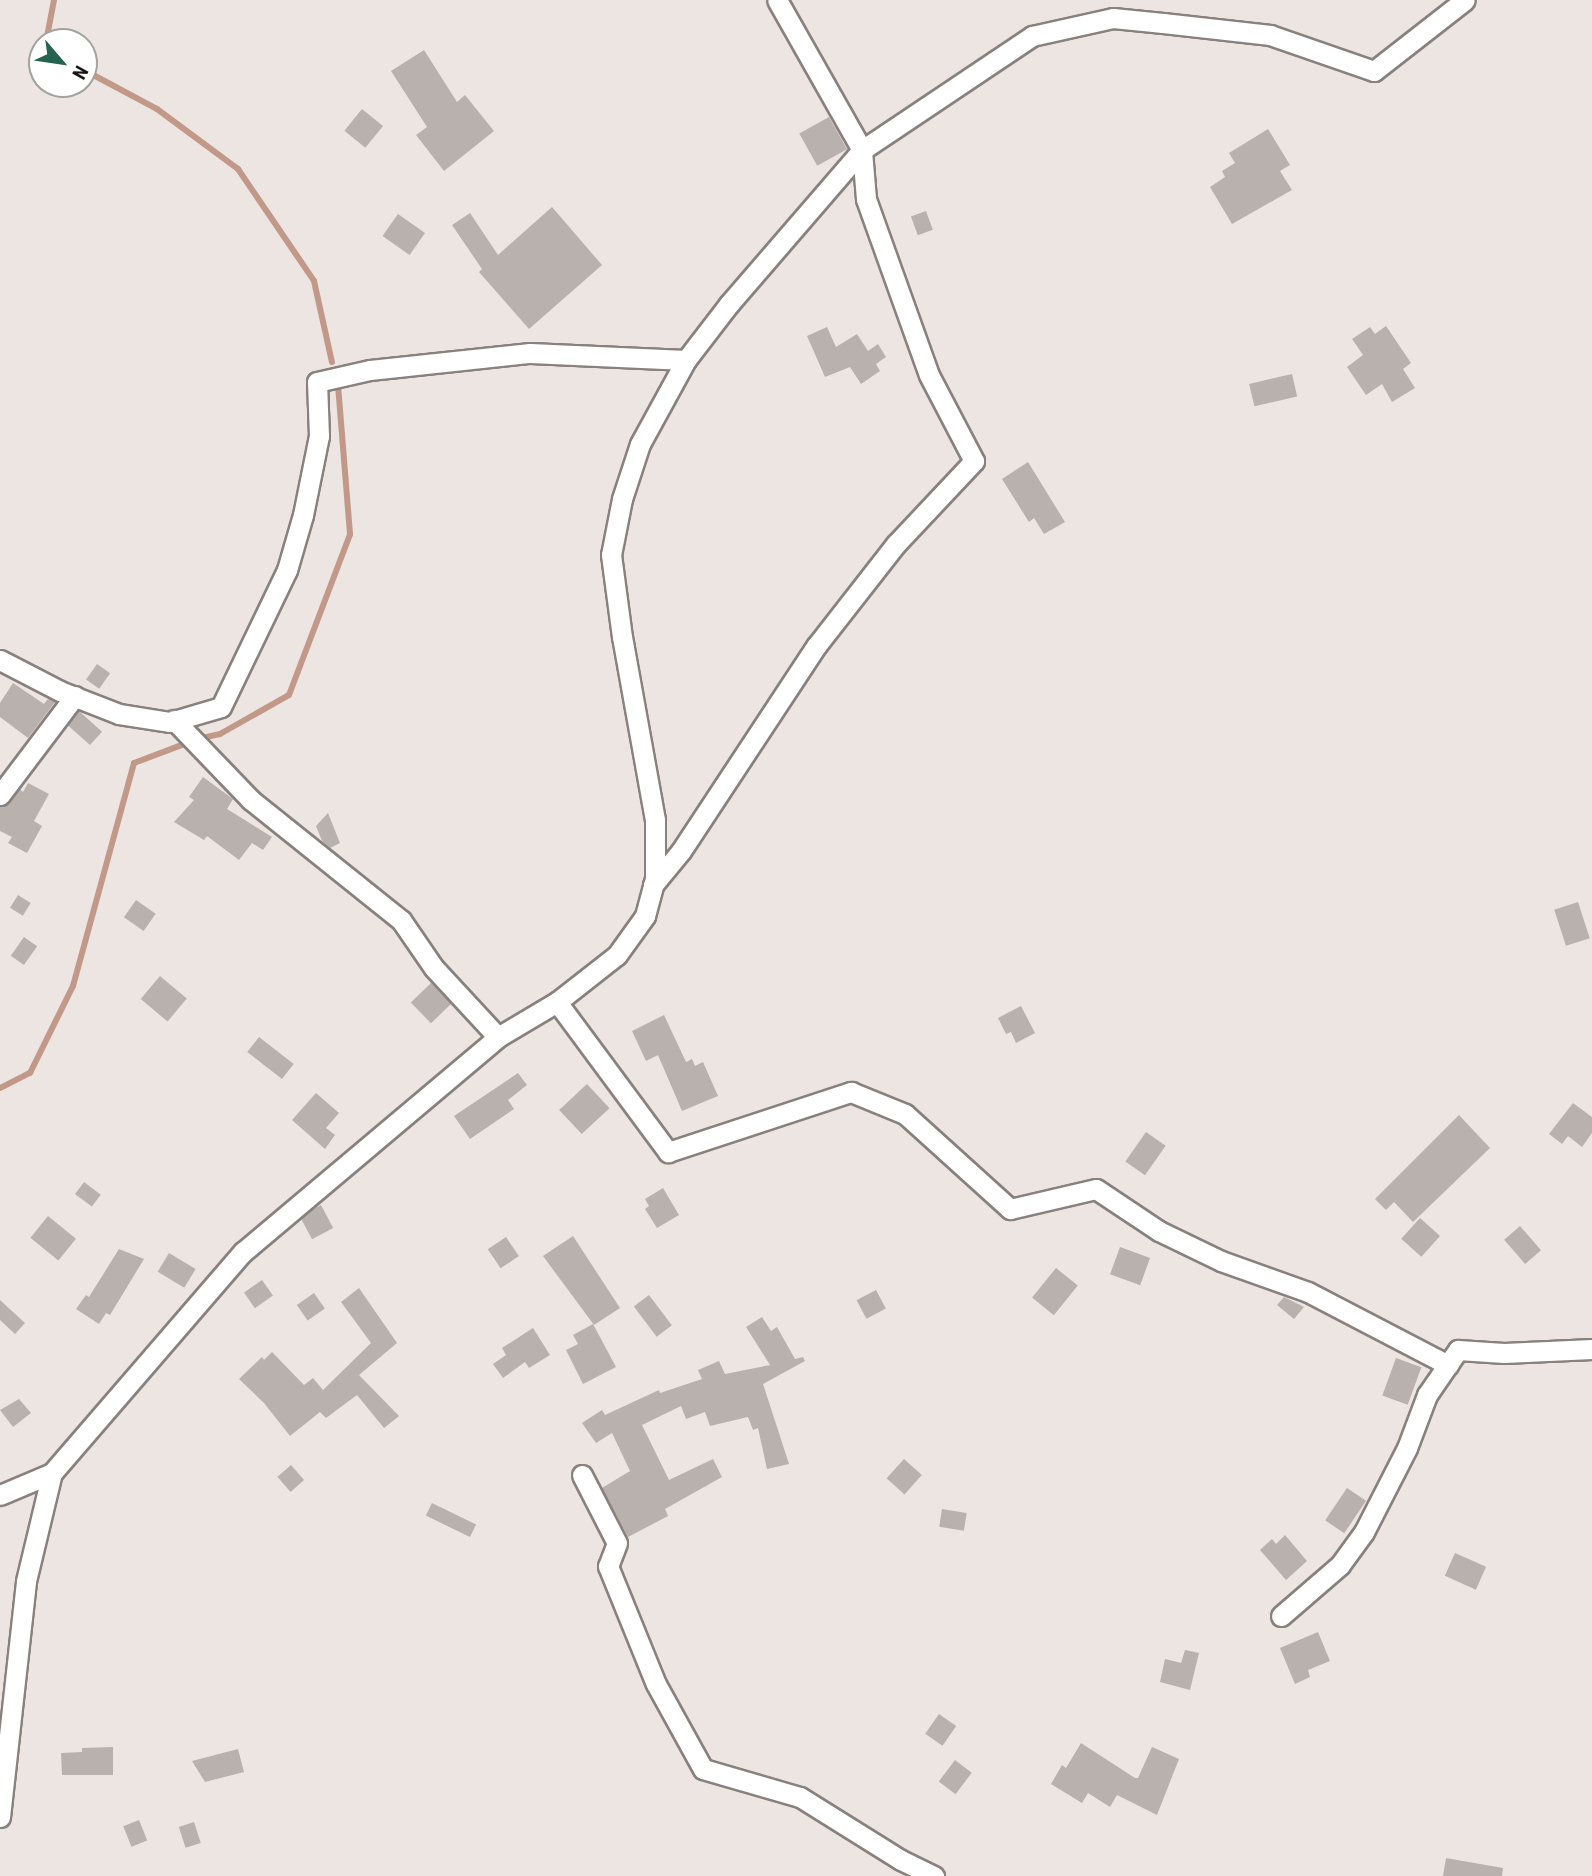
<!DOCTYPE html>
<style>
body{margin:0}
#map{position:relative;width:1592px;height:1876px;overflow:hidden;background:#ede5e1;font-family:"Roboto Condensed",sans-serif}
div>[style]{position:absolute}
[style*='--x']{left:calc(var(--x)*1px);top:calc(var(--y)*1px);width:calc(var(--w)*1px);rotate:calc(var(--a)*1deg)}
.stream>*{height:6px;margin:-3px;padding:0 3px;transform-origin:3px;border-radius:3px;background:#c29989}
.building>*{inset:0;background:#b9b1ae;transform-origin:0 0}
.roads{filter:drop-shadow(2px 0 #89817e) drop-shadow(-2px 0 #89817e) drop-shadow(0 2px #89817e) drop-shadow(0 -2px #89817e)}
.street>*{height:19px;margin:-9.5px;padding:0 9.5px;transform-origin:9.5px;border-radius:9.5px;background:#fff}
span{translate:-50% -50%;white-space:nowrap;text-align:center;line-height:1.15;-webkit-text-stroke:6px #fff;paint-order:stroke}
.north{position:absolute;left:28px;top:28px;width:70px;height:70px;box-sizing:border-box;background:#fff;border:2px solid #a3a2a1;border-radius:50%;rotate:119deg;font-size:19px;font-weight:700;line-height:28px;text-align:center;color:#191615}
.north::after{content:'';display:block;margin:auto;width:24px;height:32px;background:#24634f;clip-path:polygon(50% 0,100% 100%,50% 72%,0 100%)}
</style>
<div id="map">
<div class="stream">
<i style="--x:46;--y:42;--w:43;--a:-79.2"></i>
<i style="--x:84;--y:70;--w:83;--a:28.1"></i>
<i style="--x:157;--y:109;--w:101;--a:36.5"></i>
<i style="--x:238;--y:169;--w:135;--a:55.8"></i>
<i style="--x:314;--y:281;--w:83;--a:77.5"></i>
<i style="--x:198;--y:739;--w:23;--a:-13"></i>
<i style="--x:220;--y:734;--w:79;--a:-29.5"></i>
<i style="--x:289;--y:695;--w:172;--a:-69.2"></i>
<i style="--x:350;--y:534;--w:150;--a:-94.6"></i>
<i style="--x:0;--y:1088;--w:34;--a:-27"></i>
<i style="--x:30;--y:1073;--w:97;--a:-63.7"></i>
<i style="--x:73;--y:986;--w:231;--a:-74.7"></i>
<i style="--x:134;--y:763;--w:57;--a:-20.7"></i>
</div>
<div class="building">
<i style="clip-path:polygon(424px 50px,457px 102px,465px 95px,494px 131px,444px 171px,416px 135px,427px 127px,391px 71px)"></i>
<i style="left:362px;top:109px;width:27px;height:28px;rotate:39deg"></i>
<i style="left:829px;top:117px;width:37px;height:34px;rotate:61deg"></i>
<i style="clip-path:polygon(1268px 129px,1290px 165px,1280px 171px,1292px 190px,1232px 224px,1210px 187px,1225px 177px,1222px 171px,1235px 163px,1229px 153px)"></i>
<i style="clip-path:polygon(552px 207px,602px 265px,529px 329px,479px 272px,482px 269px,452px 225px,470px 213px,498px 255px)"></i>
<i style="left:926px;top:211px;width:20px;height:16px;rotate:70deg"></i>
<i style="left:398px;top:214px;width:33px;height:27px;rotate:35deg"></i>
<i style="clip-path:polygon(1386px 326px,1411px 363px,1403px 369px,1415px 388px,1392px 402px,1382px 384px,1366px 395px,1347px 367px,1363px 355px,1352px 339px,1370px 327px,1375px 334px)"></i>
<i style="clip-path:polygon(827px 327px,836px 347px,857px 334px,868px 351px,878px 344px,886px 357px,876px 364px,880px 371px,861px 384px,850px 367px,825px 377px,807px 336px)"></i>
<i style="left:1292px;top:374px;width:23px;height:44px;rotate:77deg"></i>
<i style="clip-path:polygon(1028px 462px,1065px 522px,1044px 534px,1034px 518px,1029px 522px,1002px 479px)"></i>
<i style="left:97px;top:664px;width:16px;height:19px;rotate:35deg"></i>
<i style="clip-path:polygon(13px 683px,44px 704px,48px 699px,55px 702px,28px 738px,0 717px,0 703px)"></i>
<i style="left:79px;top:711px;width:31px;height:18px;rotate:42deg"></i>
<i style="clip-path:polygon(203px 777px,233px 799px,227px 809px,272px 837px,263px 850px,252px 843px,239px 860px,207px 836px,204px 840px,174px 822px,194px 800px,189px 797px)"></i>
<i style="clip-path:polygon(28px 783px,49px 794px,34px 821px,42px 826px,27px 853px,8px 843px,12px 837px,0 831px,0 807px,9px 803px,20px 789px,23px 792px)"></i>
<i style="clip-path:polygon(328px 813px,340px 843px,330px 848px,322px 841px,316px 826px)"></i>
<i style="left:18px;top:895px;width:15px;height:15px;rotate:32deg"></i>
<i style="left:136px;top:900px;width:24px;height:21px;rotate:35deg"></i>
<i style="left:1578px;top:902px;width:38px;height:25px;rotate:72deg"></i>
<i style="left:24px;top:937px;width:16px;height:23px;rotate:35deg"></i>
<i style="left:160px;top:976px;width:35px;height:30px;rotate:40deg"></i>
<i style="left:431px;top:983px;width:29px;height:28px;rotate:46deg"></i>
<i style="clip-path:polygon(1021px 1006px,1035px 1033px,1016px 1043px,1011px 1032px,1006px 1034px,998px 1018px)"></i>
<i style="clip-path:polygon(664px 1015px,686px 1062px,692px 1059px,695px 1066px,703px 1062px,718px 1096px,682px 1111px,658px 1055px,646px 1061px,632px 1031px)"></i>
<i style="left:259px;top:1037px;width:44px;height:19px;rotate:38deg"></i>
<i style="clip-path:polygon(518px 1073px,527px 1085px,508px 1100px,514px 1109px,470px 1139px,454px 1116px)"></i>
<i style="left:587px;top:1084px;width:33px;height:38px;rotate:47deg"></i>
<i style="clip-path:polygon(316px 1093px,339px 1113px,326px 1128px,335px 1135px,325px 1149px,292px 1120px)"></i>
<i style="clip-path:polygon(1573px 1103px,1592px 1117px,1592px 1133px,1582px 1147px,1568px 1136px,1562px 1144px,1549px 1134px)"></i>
<i style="clip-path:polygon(1459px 1115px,1490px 1148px,1413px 1222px,1394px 1202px,1386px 1210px,1375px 1199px)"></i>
<i style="left:1146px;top:1132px;width:24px;height:36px;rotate:35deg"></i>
<i style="left:84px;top:1182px;width:21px;height:15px;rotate:37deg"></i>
<i style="clip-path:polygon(663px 1188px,679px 1215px,657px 1228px,645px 1209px,649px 1206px,645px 1199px)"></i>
<i style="left:321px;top:1205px;width:26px;height:24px;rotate:62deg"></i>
<i style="left:48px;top:1216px;width:36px;height:28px;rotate:39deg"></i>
<i style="left:1420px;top:1218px;width:27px;height:28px;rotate:42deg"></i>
<i style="left:1520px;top:1226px;width:32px;height:21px;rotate:49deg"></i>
<i style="clip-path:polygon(573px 1236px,620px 1308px,594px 1325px,543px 1256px)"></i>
<i style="left:506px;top:1237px;width:23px;height:22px;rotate:56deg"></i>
<i style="left:1120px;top:1247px;width:32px;height:29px;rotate:20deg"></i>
<i style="clip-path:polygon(119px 1249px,144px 1259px,110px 1315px,106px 1313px,99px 1324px,76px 1309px,86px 1295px,89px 1297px)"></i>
<i style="left:169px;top:1253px;width:31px;height:22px;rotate:31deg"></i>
<i style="left:1056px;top:1268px;width:28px;height:38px;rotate:39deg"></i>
<i style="left:262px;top:1280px;width:19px;height:22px;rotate:55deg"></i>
<i style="clip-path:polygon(359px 1288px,397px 1343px,359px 1375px,399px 1416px,384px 1428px,357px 1395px,326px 1418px,320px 1412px,290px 1436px,264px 1403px,239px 1379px,262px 1357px,264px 1360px,272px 1352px,304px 1385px,313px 1378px,323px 1390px,371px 1343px,341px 1302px)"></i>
<i style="left:876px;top:1290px;width:21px;height:22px;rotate:62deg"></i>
<i style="left:314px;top:1293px;width:19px;height:21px;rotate:55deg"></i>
<i style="left:649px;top:1295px;width:38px;height:19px;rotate:53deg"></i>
<i style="clip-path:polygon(1284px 1297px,1304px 1307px,1294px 1319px,1277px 1305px)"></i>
<i style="clip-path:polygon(0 1300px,25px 1323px,15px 1334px,0 1320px)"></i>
<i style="clip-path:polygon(762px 1317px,771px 1331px,777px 1327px,795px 1359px,803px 1357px,805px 1361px,763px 1384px,789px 1464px,767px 1469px,758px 1428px,753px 1430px,748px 1417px,710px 1426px,705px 1412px,686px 1419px,681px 1406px,642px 1425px,669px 1480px,713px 1459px,722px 1477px,665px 1509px,668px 1516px,628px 1537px,602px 1488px,630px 1471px,612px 1433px,596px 1443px,582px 1423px,602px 1410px,605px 1415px,659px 1390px,660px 1393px,702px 1379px,698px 1370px,719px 1361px,725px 1374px,770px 1365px,746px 1327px)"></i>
<i style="clip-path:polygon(593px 1324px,616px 1367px,583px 1384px,566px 1350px,578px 1344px,573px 1335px)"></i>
<i style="clip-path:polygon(533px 1328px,550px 1355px,529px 1368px,525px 1362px,503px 1378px,493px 1364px,506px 1355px,502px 1348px)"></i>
<i style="left:1396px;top:1358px;width:27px;height:40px;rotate:20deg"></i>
<i style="clip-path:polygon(19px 1399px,31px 1413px,13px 1427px,0 1410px)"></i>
<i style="left:904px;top:1459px;width:24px;height:26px;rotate:42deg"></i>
<i style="left:291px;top:1465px;width:20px;height:18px;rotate:49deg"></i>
<i style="left:1347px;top:1488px;width:23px;height:39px;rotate:34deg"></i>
<i style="left:432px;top:1503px;width:49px;height:14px;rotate:26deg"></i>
<i style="left:942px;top:1509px;width:25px;height:18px;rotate:9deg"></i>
<i style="clip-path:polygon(1285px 1535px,1307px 1561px,1286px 1580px,1260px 1550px,1272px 1539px,1276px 1544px)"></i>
<i style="left:1455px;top:1553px;width:34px;height:25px;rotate:24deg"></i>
<i style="clip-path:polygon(1318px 1632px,1330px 1661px,1308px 1670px,1310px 1677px,1295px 1684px,1280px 1648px)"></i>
<i style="clip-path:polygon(1185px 1650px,1199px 1653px,1190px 1690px,1160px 1682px,1165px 1659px,1181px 1663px)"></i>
<i style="left:939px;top:1714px;width:21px;height:24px;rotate:35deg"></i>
<i style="clip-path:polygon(1081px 1743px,1135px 1778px,1138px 1778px,1152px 1747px,1179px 1759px,1157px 1815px,1117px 1795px,1110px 1807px,1088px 1793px,1082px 1803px,1051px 1784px,1062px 1765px,1066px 1768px)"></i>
<i style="clip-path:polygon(113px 1747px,113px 1775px,62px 1775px,61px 1753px,82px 1752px,82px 1748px)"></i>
<i style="clip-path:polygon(238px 1749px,244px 1772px,205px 1782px,192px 1761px)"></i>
<i style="left:955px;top:1760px;width:21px;height:27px;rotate:37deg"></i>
<i style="left:139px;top:1820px;width:22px;height:17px;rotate:68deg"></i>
<i style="left:194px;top:1822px;width:22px;height:16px;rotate:72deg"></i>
<i style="clip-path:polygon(1446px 1858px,1503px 1868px,1502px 1876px,1443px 1876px)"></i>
</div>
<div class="roads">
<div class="street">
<i style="--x:0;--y:660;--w:68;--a:27.3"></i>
<i style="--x:60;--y:691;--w:63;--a:21.3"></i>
<i style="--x:119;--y:714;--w:52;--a:8.9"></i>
<i style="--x:170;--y:722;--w:53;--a:-16.4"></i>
<i style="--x:221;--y:707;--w:152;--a:-64.3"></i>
<i style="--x:287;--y:570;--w:57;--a:-73.8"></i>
<i style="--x:303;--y:515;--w:81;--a:-78.6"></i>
<i style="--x:319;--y:436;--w:54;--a:-92.1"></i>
<i style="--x:317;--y:382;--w:54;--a:-12.8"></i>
<i style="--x:370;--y:370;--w:161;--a:-6.1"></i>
<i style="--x:530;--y:353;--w:156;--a:2.6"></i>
<i style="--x:174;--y:720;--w:111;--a:46.1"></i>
<i style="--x:251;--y:800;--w:192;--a:38.7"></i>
<i style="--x:401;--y:920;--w:58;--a:55.5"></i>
<i style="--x:434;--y:968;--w:94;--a:47.2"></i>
<i style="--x:0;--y:795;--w:124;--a:-52.9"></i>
<i style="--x:653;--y:885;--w:44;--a:-50.5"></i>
<i style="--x:681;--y:851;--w:247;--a:-56.6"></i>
<i style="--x:817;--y:645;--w:128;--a:-52"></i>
<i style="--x:896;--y:544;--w:114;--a:-46.8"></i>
<i style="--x:974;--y:461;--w:97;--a:-117.6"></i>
<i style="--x:929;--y:375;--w:187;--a:-109.7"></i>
<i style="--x:866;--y:199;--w:49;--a:-94.7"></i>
<i style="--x:862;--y:150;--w:172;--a:-119.5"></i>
<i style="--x:557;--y:1002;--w:187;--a:53.5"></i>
<i style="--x:668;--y:1152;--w:193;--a:-18.2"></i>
<i style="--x:851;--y:1092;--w:58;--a:22.2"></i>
<i style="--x:905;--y:1114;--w:142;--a:42.1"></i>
<i style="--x:1010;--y:1209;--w:88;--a:-13.1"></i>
<i style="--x:1096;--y:1189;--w:76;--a:33.7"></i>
<i style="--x:1159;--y:1231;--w:69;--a:25.8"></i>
<i style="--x:1221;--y:1261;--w:92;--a:19.6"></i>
<i style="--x:1308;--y:1292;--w:158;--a:27.5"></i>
<i style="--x:582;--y:1475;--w:76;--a:62.8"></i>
<i style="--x:617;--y:1543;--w:25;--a:111"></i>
<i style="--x:608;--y:1566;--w:127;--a:67.9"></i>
<i style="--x:656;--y:1684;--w:97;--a:61.1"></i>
<i style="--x:703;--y:1769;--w:101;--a:16.1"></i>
<i style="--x:800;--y:1797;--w:119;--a:32"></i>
<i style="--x:901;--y:1860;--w:37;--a:26"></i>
<i style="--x:0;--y:1495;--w:56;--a:-22.9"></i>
<i style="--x:52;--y:1473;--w:292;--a:-49.2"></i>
<i style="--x:243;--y:1252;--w:334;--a:-40.1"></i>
<i style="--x:498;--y:1037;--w:69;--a:-30.7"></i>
<i style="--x:557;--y:1002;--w:76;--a:-38.1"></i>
<i style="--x:617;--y:955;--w:48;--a:-54.3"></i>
<i style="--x:645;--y:916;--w:39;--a:-75"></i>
<i style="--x:655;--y:878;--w:58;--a:-90"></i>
<i style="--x:655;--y:820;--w:186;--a:-100.2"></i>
<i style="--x:622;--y:637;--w:83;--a:-97.6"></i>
<i style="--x:611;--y:555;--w:57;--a:-78.9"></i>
<i style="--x:622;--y:499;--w:58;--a:-71.9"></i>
<i style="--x:640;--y:444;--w:96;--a:-61.3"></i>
<i style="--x:686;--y:360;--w:71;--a:-52.5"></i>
<i style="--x:729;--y:304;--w:203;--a:-49.2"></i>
<i style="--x:862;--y:150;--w:205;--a:-33.8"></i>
<i style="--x:1032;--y:36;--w:83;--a:-12.5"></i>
<i style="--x:1113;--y:18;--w:50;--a:5.7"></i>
<i style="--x:1163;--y:23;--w:108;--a:6.4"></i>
<i style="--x:1270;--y:35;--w:110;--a:19.1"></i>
<i style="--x:1374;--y:71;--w:115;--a:-38"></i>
<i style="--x:1281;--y:1616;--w:78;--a:-40.8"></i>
<i style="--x:1340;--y:1565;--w:41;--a:-54"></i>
<i style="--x:1364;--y:1532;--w:94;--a:-62.9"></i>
<i style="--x:1407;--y:1448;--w:57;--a:-69.3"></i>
<i style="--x:1427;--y:1395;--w:55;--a:-55.4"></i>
<i style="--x:1458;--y:1350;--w:46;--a:3.7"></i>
<i style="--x:1504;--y:1353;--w:88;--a:-2.6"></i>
<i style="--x:0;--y:1817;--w:237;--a:-83.7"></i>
<i style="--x:26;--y:1581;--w:111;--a:-76.5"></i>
</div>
</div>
<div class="north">N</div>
</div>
